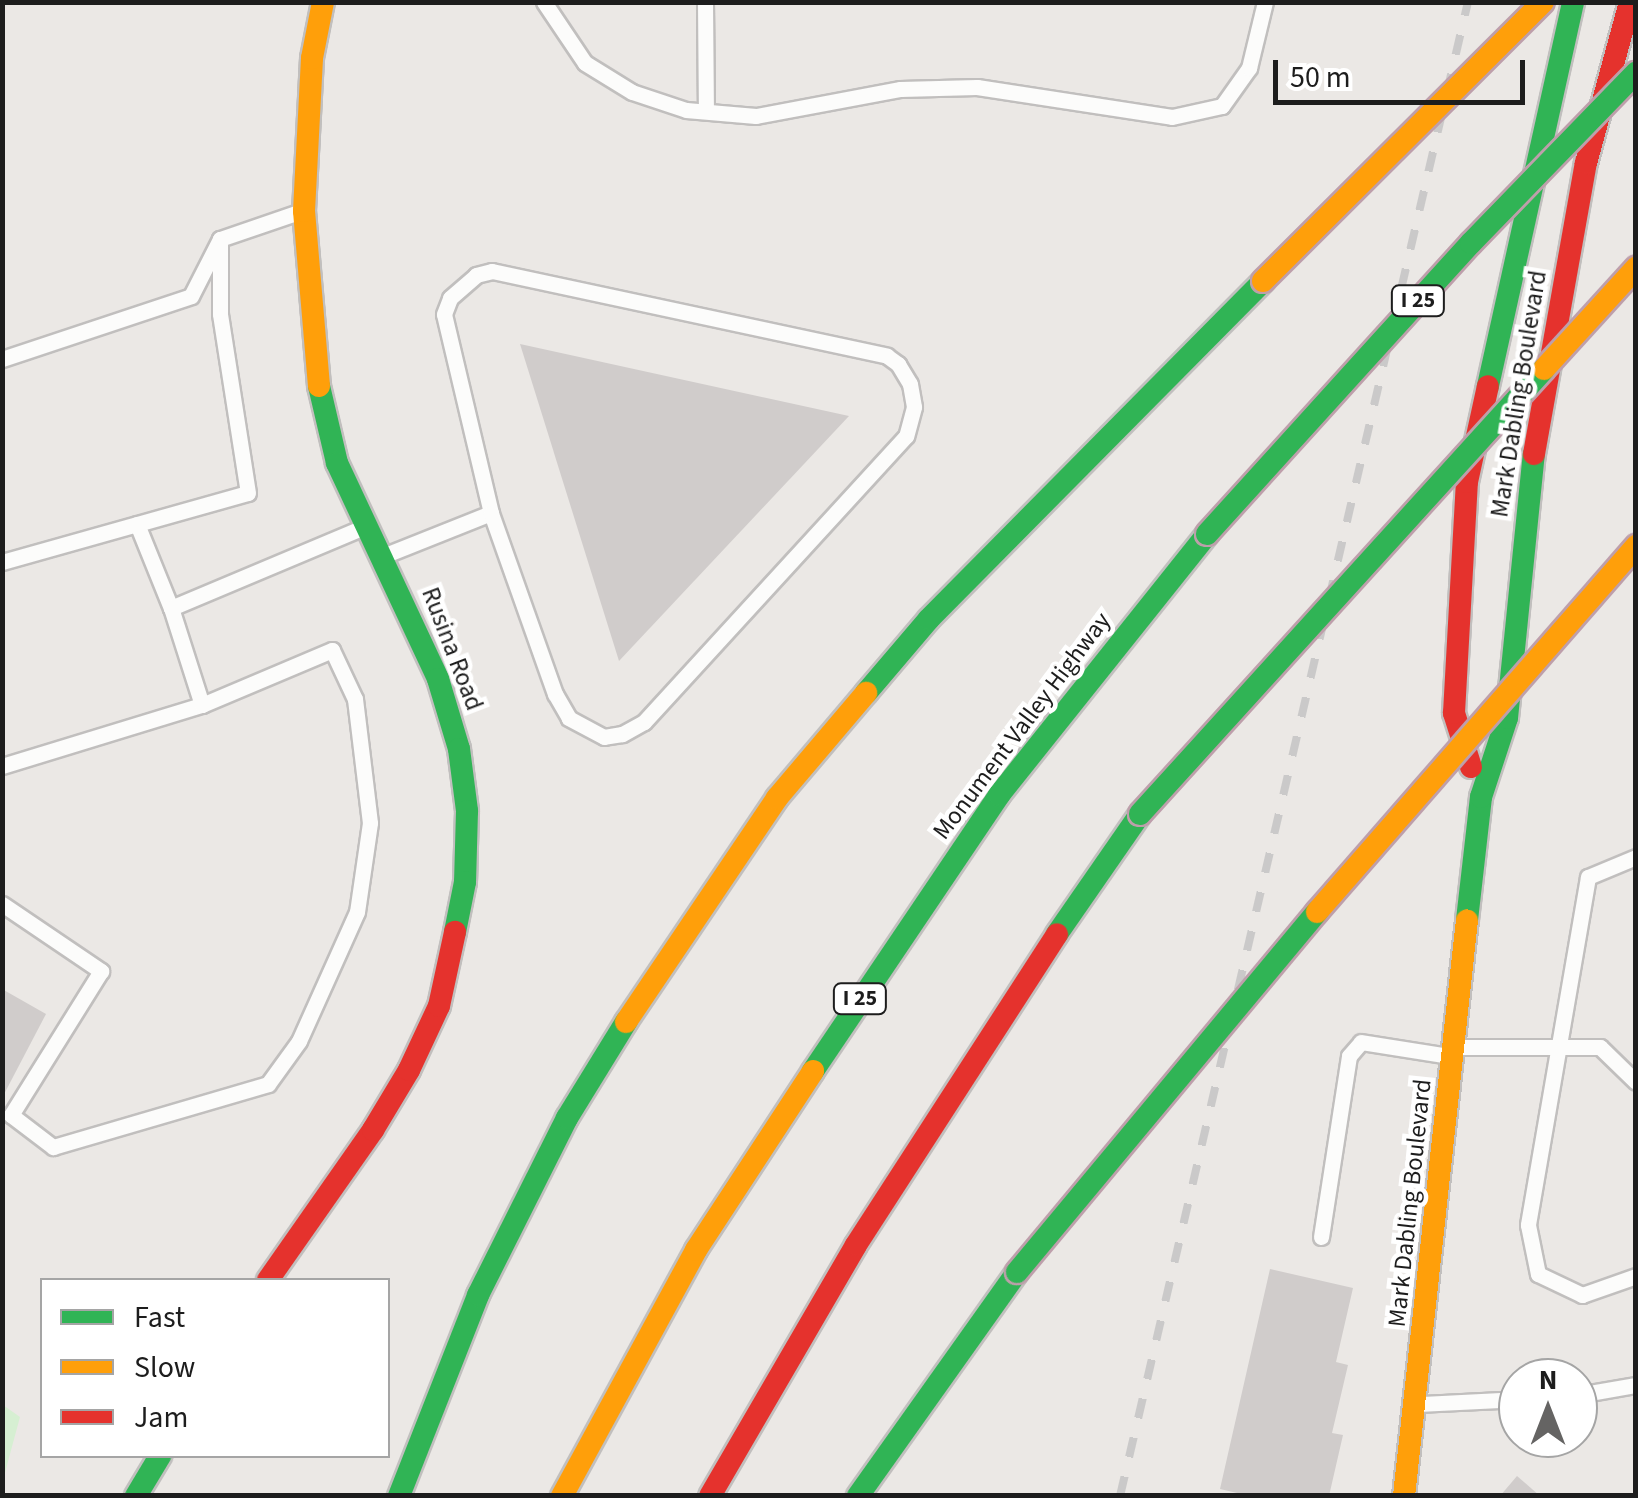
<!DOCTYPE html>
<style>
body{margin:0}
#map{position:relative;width:1638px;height:1498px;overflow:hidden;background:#ebe8e5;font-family:"Source Sans 3",sans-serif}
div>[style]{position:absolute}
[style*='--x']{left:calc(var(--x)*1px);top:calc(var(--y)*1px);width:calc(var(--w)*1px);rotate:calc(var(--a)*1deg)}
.park>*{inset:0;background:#d6efd2}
.building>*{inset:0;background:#d0cccb}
.roads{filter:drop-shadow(2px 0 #c1bfbe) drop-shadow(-2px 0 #c1bfbe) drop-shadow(0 2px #c1bfbe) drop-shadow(0 -2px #c1bfbe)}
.lane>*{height:15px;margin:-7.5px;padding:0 7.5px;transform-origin:7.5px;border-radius:7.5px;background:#fcfcfb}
.fast>*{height:22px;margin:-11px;padding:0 11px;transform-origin:11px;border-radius:11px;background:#30b455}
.slow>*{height:22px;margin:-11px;padding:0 11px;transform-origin:11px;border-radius:11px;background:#ff9f0a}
.jam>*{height:22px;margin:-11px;padding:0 11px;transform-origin:11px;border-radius:11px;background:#e5322d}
.rail>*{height:8px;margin-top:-4px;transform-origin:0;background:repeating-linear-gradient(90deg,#cac9c9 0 20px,transparent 0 40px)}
.bridges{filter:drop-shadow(2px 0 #be9fab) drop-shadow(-2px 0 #be9fab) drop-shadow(0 2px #be9fab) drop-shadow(0 -2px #be9fab)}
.fast-bridge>*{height:22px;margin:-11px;padding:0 11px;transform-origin:11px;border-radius:11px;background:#30b455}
.slow-bridge>*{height:22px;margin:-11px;padding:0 11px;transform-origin:11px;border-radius:11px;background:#ff9f0a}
span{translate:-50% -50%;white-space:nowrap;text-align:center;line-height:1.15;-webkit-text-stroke:9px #fff;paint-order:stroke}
.shield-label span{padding:2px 8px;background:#fff;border:2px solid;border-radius:8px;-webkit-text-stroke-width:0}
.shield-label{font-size:22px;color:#1d1d1d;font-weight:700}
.street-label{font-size:25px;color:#1d1d1d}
.frame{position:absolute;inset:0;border:5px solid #1d1d1d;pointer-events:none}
.legend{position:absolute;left:40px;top:1278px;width:350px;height:180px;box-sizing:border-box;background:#fff;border:2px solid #a5a5a5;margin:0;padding:12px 18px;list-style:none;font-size:30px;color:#1d1d1d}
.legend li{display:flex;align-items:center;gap:20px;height:50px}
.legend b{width:50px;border:2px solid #a5a5a5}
.north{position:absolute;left:1498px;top:1358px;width:100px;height:100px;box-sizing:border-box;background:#fff;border:2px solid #a5a5a5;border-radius:50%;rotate:0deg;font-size:28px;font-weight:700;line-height:40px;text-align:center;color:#1d1d1d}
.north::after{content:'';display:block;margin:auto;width:35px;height:45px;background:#656463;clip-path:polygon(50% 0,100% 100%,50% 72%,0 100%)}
.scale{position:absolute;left:1273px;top:60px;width:252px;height:45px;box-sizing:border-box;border:5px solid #1d1d1d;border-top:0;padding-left:12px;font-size:30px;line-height:35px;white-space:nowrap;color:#1d1d1d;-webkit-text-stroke:8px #fff;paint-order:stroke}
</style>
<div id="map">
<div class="park">
<i style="clip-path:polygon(3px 1405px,20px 1417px,3px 1480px,3px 1404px)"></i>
</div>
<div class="building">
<i style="clip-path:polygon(520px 344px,849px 416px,619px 661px)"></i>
<i style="clip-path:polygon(2px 989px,46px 1014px,2px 1098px)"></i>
<i style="clip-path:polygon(1270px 1269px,1353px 1288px,1336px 1362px,1348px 1365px,1332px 1433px,1343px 1435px,1329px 1496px,1250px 1496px,1220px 1489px)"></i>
<i style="clip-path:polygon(1517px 1476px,1540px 1496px,1500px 1496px)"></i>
</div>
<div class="roads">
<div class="lane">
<i style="--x:544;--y:2;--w:73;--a:56.1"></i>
<i style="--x:585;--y:63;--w:55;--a:31.7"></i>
<i style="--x:632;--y:92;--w:57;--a:18.4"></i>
<i style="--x:686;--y:110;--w:70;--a:4.9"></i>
<i style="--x:756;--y:116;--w:147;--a:-10.6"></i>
<i style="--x:900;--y:89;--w:77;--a:-1.5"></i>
<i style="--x:977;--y:87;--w:197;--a:8.7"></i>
<i style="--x:1172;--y:117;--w:51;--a:-12.4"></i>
<i style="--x:1222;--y:106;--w:47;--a:-54.6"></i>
<i style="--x:1249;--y:68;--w:68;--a:-76.4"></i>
<i style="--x:705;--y:2;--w:109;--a:89.5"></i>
<i style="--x:2;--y:359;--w:199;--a:-18.4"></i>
<i style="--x:191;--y:296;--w:64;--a:-63"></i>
<i style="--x:220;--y:239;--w:83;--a:-18.9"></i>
<i style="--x:137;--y:524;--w:91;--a:68"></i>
<i style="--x:383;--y:556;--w:116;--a:-21.7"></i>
<i style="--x:491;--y:513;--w:204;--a:-103.3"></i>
<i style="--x:444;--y:314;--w:17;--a:-69"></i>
<i style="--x:450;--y:298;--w:35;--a:-41"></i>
<i style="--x:476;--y:275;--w:16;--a:-14"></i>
<i style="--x:492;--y:271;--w:404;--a:12.1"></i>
<i style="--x:887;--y:356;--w:14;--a:36"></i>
<i style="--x:898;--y:364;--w:23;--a:59"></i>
<i style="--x:910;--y:384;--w:23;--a:80"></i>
<i style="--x:914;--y:407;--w:30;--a:105"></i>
<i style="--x:906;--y:436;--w:388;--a:132.5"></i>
<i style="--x:644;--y:722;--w:25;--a:151"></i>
<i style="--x:622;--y:734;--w:18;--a:171"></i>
<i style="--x:604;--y:737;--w:40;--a:-152"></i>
<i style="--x:569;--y:718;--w:28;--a:-120"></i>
<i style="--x:555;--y:694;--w:192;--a:-109.5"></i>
<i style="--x:2;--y:562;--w:255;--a:-15.7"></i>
<i style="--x:248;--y:493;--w:181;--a:-98.9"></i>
<i style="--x:220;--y:314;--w:75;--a:-90"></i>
<i style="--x:2;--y:766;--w:209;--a:-17"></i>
<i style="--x:1636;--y:857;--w:52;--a:157.4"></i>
<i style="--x:1588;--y:877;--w:353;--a:99.8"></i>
<i style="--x:1528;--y:1225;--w:50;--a:78.5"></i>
<i style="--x:1538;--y:1274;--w:49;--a:25.5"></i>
<i style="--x:1582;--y:1295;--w:57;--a:-19.4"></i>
<i style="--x:2;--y:904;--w:120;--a:34.1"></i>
<i style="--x:101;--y:971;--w:170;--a:122"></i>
<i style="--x:11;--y:1115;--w:53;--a:37.3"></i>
<i style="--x:53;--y:1147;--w:224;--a:-16.3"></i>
<i style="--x:268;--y:1084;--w:53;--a:-54.2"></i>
<i style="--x:299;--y:1041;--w:141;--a:-65.8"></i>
<i style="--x:357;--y:912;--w:90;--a:-81.7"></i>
<i style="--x:370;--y:823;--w:125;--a:-96.9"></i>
<i style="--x:355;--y:699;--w:54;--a:-115.1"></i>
<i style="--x:332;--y:650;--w:141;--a:157.1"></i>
<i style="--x:202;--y:705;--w:102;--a:-107.7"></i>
<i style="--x:171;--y:608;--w:209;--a:-22.8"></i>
<i style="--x:1458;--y:1047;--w:142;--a:0"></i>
<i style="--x:1600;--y:1047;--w:50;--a:44.2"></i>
<i style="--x:1321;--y:1237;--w:183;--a:-81.2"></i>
<i style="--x:1349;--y:1056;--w:18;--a:-49"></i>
<i style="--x:1361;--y:1042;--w:89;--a:9"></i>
<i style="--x:1578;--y:1395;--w:59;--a:-9.8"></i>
<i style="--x:1420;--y:1404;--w:98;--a:-2.9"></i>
</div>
<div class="fast">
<i style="--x:319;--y:386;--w:79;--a:76.8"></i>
<i style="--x:337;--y:463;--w:238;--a:64.9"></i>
<i style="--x:438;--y:679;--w:73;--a:73.3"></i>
<i style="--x:459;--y:749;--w:63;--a:82.6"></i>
<i style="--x:467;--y:811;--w:71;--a:91.6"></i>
<i style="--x:465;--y:882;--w:51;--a:101.3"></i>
<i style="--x:1488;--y:386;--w:393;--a:-77.5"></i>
<i style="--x:866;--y:693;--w:97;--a:-49.6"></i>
<i style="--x:929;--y:619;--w:475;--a:-45.3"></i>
<i style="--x:1467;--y:920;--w:124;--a:-83.5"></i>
<i style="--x:1481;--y:797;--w:83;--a:-71.8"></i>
<i style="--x:1507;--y:718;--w:265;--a:-84.2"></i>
<i style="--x:1057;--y:934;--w:146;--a:-55.3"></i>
<i style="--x:813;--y:1071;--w:333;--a:-56"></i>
<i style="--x:999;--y:795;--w:334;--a:-51.4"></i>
<i style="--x:136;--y:1496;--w:47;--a:-59"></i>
<i style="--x:399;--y:1496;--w:216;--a:-68.5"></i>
<i style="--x:478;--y:1295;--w:198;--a:-63.3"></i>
<i style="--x:567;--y:1118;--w:113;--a:-58.4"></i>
<i style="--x:858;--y:1496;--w:275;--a:-54.6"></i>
</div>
<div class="slow">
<i style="--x:319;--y:386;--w:176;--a:-94.9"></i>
<i style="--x:304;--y:211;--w:153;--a:-87"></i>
<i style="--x:312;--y:58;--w:57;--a:-78.9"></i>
<i style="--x:626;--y:1022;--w:270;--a:-56"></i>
<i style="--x:777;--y:798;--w:138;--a:-49.7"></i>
<i style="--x:562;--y:1496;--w:280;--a:-61.4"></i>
<i style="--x:696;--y:1250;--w:214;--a:-56.8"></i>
<i style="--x:1404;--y:1496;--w:579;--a:-83.76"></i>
</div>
<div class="jam">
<i style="--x:1534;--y:454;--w:296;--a:-79.9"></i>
<i style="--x:1586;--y:163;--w:167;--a:-74.7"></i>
<i style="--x:1471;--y:767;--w:57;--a:-107.5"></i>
<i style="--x:1454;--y:713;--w:231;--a:-86.8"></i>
<i style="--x:1467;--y:482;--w:98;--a:-77.7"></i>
<i style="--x:268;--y:1280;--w:183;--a:-55"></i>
<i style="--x:373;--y:1130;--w:70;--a:-59"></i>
<i style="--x:409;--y:1070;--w:71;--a:-64.9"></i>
<i style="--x:439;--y:1006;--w:76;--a:-77.8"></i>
<i style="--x:710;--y:1496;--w:290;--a:-59.8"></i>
<i style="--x:856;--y:1245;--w:370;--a:-57.1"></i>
</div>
</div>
<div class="rail">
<i style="--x:1120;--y:1496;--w:1534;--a:-76.89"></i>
</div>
<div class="bridges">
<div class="fast-bridge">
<i style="--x:1207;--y:534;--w:393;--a:-47.8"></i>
<i style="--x:1471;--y:243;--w:237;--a:-45.9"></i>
<i style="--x:1140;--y:814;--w:601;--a:-47.76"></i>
<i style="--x:1017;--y:1272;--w:469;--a:-50.2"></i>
</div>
<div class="slow-bridge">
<i style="--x:1263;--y:281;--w:395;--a:-44.9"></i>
<i style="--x:1544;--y:369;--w:137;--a:-47.7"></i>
<i style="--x:1317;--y:912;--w:486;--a:-48.9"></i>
</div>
</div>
<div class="shield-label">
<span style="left:1418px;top:301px">I 25</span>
<span style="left:860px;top:999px">I 25</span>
</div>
<div class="street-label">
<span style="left:1519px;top:394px;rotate:-81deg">Mark Dabling Boulevard</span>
<span style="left:452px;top:649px;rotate:69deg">Rusina Road</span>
<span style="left:1022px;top:726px;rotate:-53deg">Monument Valley Highway</span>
<span style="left:1410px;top:1203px;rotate:-84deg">Mark Dabling Boulevard</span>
</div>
<div class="frame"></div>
<ul class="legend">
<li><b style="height:12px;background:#30b455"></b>Fast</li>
<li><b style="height:12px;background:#ff9f0a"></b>Slow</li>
<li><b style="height:12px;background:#e5322d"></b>Jam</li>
</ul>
<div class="north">N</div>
<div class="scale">50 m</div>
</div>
